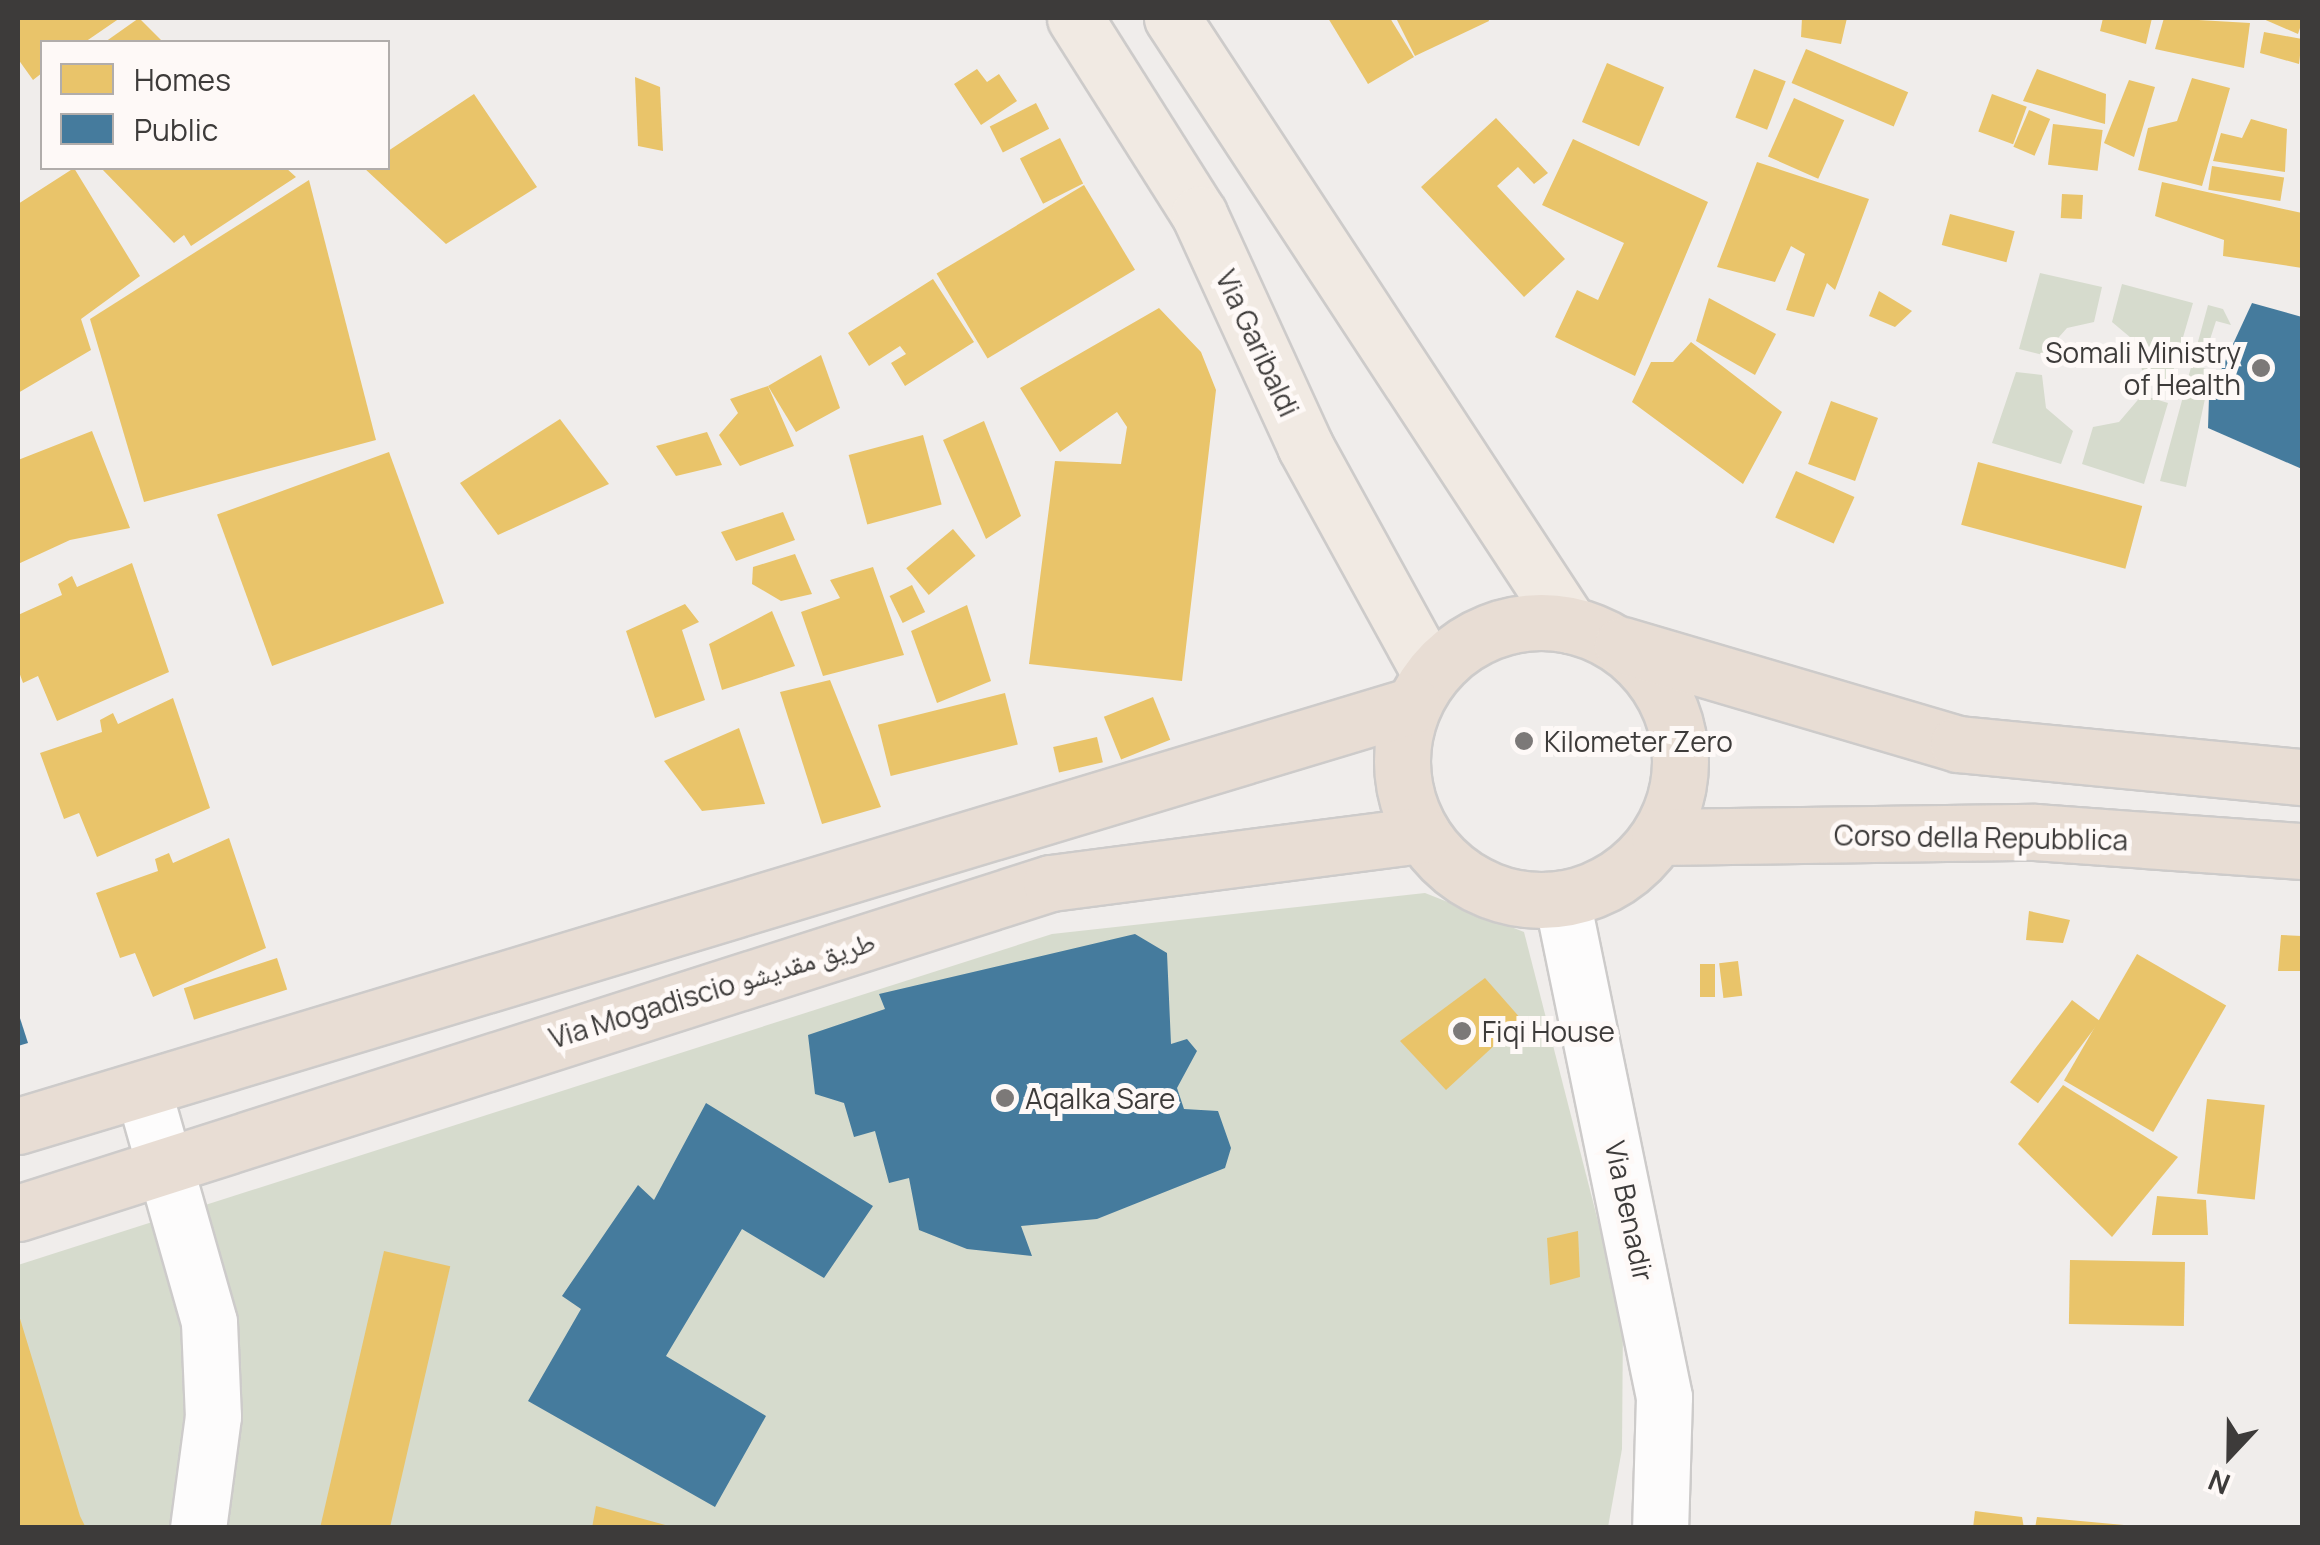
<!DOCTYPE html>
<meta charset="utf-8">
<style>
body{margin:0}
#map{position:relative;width:2320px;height:1545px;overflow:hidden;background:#f0edeb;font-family:Manrope,"Noto Naskh Arabic",sans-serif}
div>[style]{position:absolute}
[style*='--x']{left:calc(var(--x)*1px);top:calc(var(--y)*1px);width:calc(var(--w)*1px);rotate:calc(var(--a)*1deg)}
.green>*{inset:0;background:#d6dbcd}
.homes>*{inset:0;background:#e9c46a;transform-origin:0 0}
.public>*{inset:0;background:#457b9d}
.roads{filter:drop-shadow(2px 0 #cdcbca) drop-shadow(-2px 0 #cdcbca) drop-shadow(0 2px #cdcbca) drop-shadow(0 -2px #cdcbca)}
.minor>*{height:55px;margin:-27.5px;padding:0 27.5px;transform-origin:27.5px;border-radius:27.5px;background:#fdfcfc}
.major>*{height:55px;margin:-27.5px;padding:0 27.5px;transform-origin:27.5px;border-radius:27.5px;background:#f1eae3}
.highway>*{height:55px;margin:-27.5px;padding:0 27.5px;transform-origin:27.5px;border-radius:27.5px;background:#e8ddd4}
.highway>.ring{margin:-27.5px;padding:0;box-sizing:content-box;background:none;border:55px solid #e8ddd4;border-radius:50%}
.dots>*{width:28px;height:28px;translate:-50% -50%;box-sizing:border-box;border:5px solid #fef9f7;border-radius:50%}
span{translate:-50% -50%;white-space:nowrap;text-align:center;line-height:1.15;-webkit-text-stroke:10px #fef9f7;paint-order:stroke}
.street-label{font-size:28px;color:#3d3b3a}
.poi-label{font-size:28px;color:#3d3b3a}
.right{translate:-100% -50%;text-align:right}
.left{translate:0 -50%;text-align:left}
.frame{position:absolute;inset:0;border:20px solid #3d3b3a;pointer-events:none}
.legend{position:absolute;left:40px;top:40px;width:350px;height:130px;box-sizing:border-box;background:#fef9f7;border:2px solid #b1adab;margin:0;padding:12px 18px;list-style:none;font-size:30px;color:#3d3b3a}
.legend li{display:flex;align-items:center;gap:20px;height:50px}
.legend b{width:50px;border:2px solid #b1adab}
.north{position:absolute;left:2180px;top:1405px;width:100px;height:100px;-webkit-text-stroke:8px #fef9f7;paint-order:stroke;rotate:202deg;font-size:28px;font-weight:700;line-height:40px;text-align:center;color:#3d3b3a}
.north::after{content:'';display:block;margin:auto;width:35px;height:45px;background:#3d3b3a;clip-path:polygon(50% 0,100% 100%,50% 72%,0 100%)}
</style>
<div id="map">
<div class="green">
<i style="clip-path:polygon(2040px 273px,2102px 287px,2094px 322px,2067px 328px,2043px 355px,2019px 349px)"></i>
<i style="clip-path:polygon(2122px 284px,2193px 303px,2170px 382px,2143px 376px,2137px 343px,2112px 322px)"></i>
<i style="clip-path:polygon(2208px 305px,2223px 309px,2231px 325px,2216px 321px,2201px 367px,2211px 371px,2186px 487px,2160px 481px)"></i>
<i style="clip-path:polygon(2016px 372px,2042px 375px,2046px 408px,2073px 431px,2061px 464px,1992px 443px)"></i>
<i style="clip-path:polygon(2142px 395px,2168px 403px,2144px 484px,2082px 464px,2093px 427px,2119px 422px)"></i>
<i style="clip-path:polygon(1425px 893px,1524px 932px,1623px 1319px,1622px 1449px,1608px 1527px,18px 1528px,18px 1265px,1052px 934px)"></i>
</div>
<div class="homes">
<i style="clip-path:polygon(18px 18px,120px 18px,85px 42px,42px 42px,42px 73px,33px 80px,18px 59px)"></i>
<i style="clip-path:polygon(139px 18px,163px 42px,105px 42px)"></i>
<i style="clip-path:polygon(1328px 18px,1390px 18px,1414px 57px,1368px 84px)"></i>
<i style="clip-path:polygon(1396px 18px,1488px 18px,1489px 21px,1415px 56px)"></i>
<i style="clip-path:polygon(1802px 18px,1847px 18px,1841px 44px,1801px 37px)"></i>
<i style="clip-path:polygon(2103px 18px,2152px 18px,2146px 44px,2100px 31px)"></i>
<i style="clip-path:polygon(2164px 18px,2250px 23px,2244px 68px,2155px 49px)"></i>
<i style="clip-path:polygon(2261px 18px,2302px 18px,2302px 22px,2298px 34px)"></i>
<i style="clip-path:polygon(2264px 32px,2302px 39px,2299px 64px,2260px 53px)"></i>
<i style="left:1806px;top:49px;width:111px;height:37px;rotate:23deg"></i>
<i style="left:1607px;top:63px;width:62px;height:64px;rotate:23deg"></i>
<i style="clip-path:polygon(977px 69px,987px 82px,999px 74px,1017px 101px,981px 125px,954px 84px)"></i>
<i style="left:1754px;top:69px;width:34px;height:52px;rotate:21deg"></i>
<i style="clip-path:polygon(2037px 69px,2106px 94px,2105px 124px,2023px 101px)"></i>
<i style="clip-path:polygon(635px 77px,660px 87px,663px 151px,638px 146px)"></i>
<i style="clip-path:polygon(2192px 78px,2230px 88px,2202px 186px,2138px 170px,2148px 128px,2177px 121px)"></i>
<i style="clip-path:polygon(2129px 80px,2155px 87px,2134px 157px,2104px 143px)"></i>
<i style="clip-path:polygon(474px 94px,537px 187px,446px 244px,364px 168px,388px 168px,388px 151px)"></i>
<i style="left:1992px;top:94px;width:37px;height:40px;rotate:20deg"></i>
<i style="left:1794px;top:98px;width:55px;height:64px;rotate:24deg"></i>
<i style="left:1036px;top:103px;width:29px;height:52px;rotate:63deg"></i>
<i style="left:2029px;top:110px;width:23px;height:40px;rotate:23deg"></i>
<i style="clip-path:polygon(1496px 118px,1548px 173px,1534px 184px,1518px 167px,1497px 186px,1565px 259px,1524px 297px,1421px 187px)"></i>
<i style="clip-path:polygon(2251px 119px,2287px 129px,2285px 172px,2213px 161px,2221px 133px,2242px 138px)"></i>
<i style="left:2053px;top:124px;width:50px;height:41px;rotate:7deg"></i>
<i style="left:1060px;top:138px;width:51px;height:45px;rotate:63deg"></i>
<i style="clip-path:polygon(1573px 139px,1708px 202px,1635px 376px,1555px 337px,1577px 290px,1598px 300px,1624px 243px,1542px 205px)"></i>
<i style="clip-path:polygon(1757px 162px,1869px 199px,1835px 290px,1827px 283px,1814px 317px,1786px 310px,1805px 254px,1791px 246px,1775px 282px,1717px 267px)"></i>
<i style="left:2212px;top:166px;width:73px;height:24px;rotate:9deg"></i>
<i style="clip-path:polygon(74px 168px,140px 276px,81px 319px,91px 350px,18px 393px,18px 204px)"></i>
<i style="clip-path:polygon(101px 168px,286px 168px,296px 177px,191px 246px,184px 235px,174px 243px)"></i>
<i style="clip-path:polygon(309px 180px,376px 440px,144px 502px,90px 319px)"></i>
<i style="clip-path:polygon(2162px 182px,2302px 213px,2302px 268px,2223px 256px,2224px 240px,2155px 216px)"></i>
<i style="left:1084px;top:185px;width:99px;height:172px;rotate:59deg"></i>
<i style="left:2062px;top:194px;width:21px;height:24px;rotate:3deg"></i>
<i style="left:1950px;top:214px;width:67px;height:32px;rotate:15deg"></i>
<i style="clip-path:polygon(933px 279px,974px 342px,905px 386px,891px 363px,906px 354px,900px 346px,869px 366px,848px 333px)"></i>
<i style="clip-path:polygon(1879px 291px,1912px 311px,1895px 327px,1869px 316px)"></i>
<i style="clip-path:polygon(1709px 298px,1776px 334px,1755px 375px,1696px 341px)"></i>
<i style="clip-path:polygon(1159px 308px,1201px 352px,1216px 390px,1182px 681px,1029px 664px,1055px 461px,1121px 464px,1127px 427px,1117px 412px,1060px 452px,1020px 388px)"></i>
<i style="clip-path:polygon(1691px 342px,1782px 412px,1743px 484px,1632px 402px,1651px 362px,1673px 362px)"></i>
<i style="clip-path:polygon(821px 355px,840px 408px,796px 432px,768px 386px)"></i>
<i style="clip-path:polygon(768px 386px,794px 446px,740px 466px,719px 435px,738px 413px,730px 399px)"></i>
<i style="left:1831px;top:401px;width:50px;height:67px;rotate:20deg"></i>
<i style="clip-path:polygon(560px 419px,609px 484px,498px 535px,460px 483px)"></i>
<i style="clip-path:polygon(984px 421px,1021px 516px,986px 539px,943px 440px)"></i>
<i style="clip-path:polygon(92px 431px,130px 528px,70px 540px,18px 564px,18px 460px)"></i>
<i style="clip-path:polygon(707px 432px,722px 465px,676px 476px,656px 446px)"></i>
<i style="left:923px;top:435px;width:72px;height:77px;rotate:75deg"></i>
<i style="left:389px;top:452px;width:161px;height:183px;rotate:70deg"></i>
<i style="left:1978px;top:462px;width:170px;height:65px;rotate:15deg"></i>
<i style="left:1796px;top:471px;width:64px;height:51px;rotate:24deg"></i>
<i style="clip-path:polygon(783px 512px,795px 540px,736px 561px,721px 532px)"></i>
<i style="left:953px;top:529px;width:35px;height:61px;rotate:50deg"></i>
<i style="clip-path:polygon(795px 554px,812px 594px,781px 601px,752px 584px,753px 567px)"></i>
<i style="clip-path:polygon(132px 563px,169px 672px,57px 721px,38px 676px,23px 683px,18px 669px,18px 615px,62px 595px,58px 584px,72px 576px,77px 587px)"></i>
<i style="clip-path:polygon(873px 567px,904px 655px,823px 676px,801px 612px,840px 598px,830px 580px)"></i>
<i style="left:912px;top:585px;width:30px;height:25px;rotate:64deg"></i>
<i style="clip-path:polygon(685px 604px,699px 622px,682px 630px,705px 700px,655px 718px,626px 631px)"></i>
<i style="clip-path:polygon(967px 605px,991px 681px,937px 703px,911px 631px)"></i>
<i style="clip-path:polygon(772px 611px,795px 666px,722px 690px,709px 644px)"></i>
<i style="clip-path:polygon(830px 680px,881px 807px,822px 824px,780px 692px)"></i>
<i style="left:1005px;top:693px;width:53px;height:131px;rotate:76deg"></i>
<i style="left:1153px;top:697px;width:46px;height:53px;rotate:68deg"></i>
<i style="clip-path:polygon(173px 698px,210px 808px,97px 857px,79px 813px,64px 819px,40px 753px,102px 732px,100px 720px,113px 713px,118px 724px)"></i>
<i style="clip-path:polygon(739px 728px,765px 804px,702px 811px,664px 761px)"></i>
<i style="left:1097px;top:737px;width:26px;height:45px;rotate:77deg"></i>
<i style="clip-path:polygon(229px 838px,266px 948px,153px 997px,135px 953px,120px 958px,96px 893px,158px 871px,155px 859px,169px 853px,173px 863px)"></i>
<i style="clip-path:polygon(2029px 911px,2070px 920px,2063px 943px,2026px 940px)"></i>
<i style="clip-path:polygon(2281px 935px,2302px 936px,2302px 971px,2278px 971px)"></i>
<i style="left:2137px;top:954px;width:103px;height:146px;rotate:30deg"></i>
<i style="left:277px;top:958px;width:33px;height:98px;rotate:72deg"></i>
<i style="left:1738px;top:961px;width:35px;height:19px;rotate:83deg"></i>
<i style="left:1700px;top:964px;width:15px;height:33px"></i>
<i style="clip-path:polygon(1485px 978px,1522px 1020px,1446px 1090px,1400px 1041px)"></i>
<i style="left:2072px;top:1000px;width:35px;height:103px;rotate:37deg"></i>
<i style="clip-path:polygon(2063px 1085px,2178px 1157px,2112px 1237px,2018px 1144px)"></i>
<i style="left:2207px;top:1099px;width:58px;height:95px;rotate:6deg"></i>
<i style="clip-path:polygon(2157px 1196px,2206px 1200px,2208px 1235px,2152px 1235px)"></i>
<i style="clip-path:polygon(1578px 1231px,1580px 1277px,1550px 1285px,1547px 1238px)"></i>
<i style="left:384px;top:1251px;width:68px;height:282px;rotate:13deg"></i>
<i style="left:2070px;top:1260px;width:115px;height:64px;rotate:1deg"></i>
<i style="clip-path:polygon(18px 1312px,80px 1516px,86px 1528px,18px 1528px)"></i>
<i style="clip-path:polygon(596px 1506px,669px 1526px,669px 1528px,592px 1528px)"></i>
<i style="clip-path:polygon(1975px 1511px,2022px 1517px,2024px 1528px,1973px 1528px)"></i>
<i style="clip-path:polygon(2037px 1517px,2124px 1525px,2124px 1528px,2035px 1528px)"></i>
</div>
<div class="public">
<i style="clip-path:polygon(2252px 303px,2302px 317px,2302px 469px,2208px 428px,2209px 396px)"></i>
<i style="clip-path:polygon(1135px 934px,1167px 953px,1171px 1044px,1187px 1039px,1197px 1051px,1177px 1088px,1184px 1109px,1218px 1111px,1231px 1148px,1225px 1168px,1097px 1219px,1021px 1226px,1032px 1256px,967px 1249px,919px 1230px,909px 1178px,889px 1183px,875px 1131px,854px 1137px,844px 1103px,815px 1094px,808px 1035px,885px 1009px,879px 994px)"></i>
<i style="clip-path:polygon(18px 1012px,28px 1043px,18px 1046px)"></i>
<i style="clip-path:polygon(706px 1103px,873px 1206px,824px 1278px,742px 1229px,666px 1356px,766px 1416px,715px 1507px,528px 1401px,581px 1309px,562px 1296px,638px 1185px,654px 1200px)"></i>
</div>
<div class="roads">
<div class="minor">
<i style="--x:1562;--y:900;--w:507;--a:78.4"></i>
<i style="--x:1664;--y:1397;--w:131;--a:91.7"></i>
<i style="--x:143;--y:1090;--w:241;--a:74.1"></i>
<i style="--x:209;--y:1322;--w:94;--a:87.6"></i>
<i style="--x:213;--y:1416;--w:113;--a:97.6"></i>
</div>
<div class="major">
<i style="--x:1075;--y:18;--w:232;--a:57.7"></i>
<i style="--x:1199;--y:214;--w:255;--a:65.4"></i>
<i style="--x:1305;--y:446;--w:261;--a:61.2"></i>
<i style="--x:1172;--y:18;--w:726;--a:56.75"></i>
</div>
<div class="highway">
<i class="ring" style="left:1402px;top:622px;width:223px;height:223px"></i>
<i style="--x:1622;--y:645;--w:350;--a:16.4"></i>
<i style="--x:1958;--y:744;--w:346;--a:5.5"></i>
<i style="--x:1659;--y:837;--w:376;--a:-0.8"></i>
<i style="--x:2035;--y:832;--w:268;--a:4.1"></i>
<i style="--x:18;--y:1126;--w:1457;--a:-16.79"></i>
<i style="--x:18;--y:1213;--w:1084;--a:-17.72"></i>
<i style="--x:1051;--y:883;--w:375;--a:-7.4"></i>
</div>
</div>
<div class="dots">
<i style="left:2261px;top:368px;background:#7c7978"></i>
<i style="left:1524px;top:741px;background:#7c7978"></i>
<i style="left:1462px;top:1031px;background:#7c7978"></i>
<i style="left:1005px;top:1098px;background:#7c7978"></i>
</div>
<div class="street-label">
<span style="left:1258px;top:343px;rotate:65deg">Via Garibaldi</span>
<span style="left:1981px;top:837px;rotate:1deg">Corso della Repubblica</span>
<span style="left:712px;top:989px;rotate:-17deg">Via Mogadiscio طريق مقديشو</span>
<span style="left:1630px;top:1211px;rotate:78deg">Via Benadir</span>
</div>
<div class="poi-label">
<span class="right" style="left:2241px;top:368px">Somali Ministry<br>of Health</span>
<span class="left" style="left:1544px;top:741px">Kilometer Zero</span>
<span class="left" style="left:1482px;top:1031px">Fiqi House</span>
<span class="left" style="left:1025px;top:1098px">Aqalka Sare</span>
</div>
<div class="frame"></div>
<ul class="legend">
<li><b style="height:28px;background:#e9c46a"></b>Homes</li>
<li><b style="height:28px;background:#457b9d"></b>Public</li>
</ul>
<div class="north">N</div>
</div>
